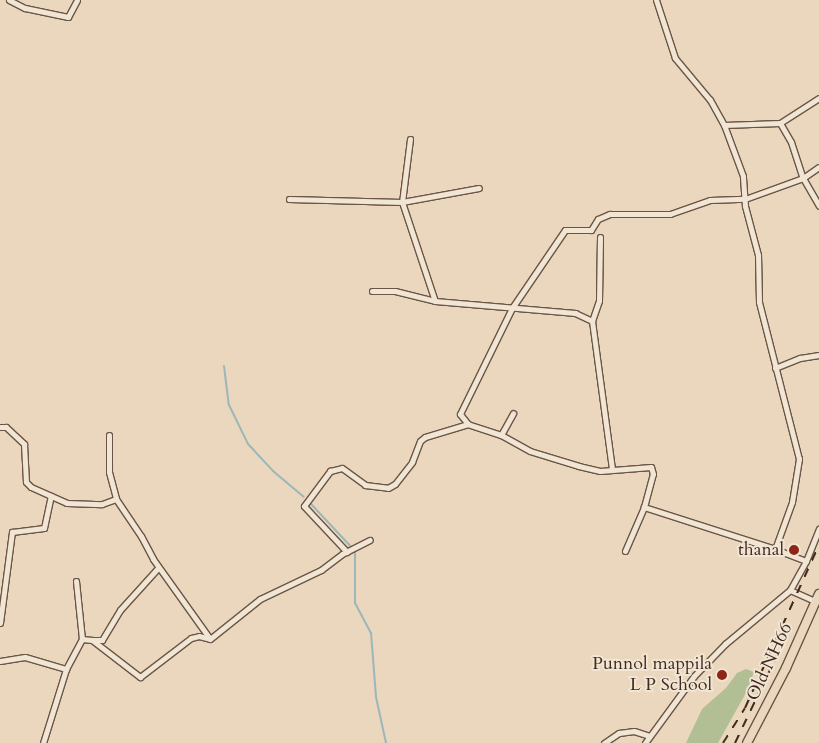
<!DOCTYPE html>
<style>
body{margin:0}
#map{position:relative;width:819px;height:743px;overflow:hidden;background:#ead7bd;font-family:Cardo,serif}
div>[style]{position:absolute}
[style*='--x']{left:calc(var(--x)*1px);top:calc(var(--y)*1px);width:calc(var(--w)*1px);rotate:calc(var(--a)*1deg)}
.green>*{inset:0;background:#b2bf94}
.stream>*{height:2px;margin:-1px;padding:0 1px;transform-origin:1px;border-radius:1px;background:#9bb7b9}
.roads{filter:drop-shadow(1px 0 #6b5546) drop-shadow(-1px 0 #6b5546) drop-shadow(0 1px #6b5546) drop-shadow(0 -1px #6b5546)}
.minor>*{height:5px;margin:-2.5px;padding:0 2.5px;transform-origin:2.5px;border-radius:2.5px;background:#f1e5d4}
.primary>*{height:8px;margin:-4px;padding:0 4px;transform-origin:4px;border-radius:4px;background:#ead7bd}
.rail>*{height:2px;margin-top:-1px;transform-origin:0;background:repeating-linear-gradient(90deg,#412a1e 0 9px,transparent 0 18px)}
.dots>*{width:14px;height:14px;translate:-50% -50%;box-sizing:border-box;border:2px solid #f1e5d4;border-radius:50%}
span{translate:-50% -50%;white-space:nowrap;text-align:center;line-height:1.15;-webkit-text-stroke:4px #f1e5d4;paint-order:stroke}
.poi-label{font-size:18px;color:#412a1e}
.right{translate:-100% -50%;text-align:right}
.street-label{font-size:18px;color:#412a1e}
</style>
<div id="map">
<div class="green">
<i style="clip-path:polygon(746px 669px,754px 672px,747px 691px,718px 743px,686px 743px,702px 709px,726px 688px,737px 673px)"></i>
</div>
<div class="stream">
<i style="--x:224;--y:366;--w:39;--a:83"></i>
<i style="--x:229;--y:405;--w:43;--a:64"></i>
<i style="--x:248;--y:444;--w:37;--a:47"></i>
<i style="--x:273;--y:471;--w:40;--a:40"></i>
<i style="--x:311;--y:504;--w:64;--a:46.9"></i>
<i style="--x:355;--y:551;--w:52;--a:90"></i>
<i style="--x:355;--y:603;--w:34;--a:62"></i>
<i style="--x:371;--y:633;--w:64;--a:85.5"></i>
<i style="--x:376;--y:697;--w:47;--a:77.7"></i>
</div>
<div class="roads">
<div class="minor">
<i style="--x:9;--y:0;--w:18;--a:27"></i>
<i style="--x:25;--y:8;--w:44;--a:11.8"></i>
<i style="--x:68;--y:17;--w:19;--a:-62"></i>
<i style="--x:780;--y:123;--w:46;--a:-32.7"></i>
<i style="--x:724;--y:125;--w:56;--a:-2"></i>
<i style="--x:780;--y:123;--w:22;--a:60"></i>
<i style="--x:791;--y:142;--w:38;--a:72"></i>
<i style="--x:803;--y:178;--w:32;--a:60"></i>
<i style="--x:410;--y:139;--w:64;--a:97.2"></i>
<i style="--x:402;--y:202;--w:104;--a:71.6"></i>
<i style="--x:289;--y:199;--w:113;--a:1.5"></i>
<i style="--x:402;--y:202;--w:78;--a:-10.3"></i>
<i style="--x:372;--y:291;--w:23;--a:0"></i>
<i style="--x:395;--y:291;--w:41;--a:14"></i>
<i style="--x:435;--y:301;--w:141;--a:4.9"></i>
<i style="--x:575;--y:313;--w:19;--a:25"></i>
<i style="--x:592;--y:321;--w:149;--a:82.3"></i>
<i style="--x:592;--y:321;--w:21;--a:-71"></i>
<i style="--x:599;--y:301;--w:64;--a:-89.1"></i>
<i style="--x:775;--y:368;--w:27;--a:-22"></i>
<i style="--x:800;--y:358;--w:19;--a:-9"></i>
<i style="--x:0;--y:427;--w:6;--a:0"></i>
<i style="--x:6;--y:427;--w:25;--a:43"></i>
<i style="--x:24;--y:444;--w:38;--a:87"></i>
<i style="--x:26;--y:482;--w:7;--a:45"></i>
<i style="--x:31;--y:487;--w:39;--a:24"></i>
<i style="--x:67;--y:503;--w:35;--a:2"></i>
<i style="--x:102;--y:504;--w:15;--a:-20"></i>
<i style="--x:109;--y:435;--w:37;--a:90"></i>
<i style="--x:109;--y:472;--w:28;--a:75"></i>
<i style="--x:116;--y:499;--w:45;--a:56"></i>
<i style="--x:141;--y:536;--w:26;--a:62"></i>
<i style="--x:153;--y:559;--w:98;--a:54.5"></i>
<i style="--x:501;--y:435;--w:25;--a:-61"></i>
<i style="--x:775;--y:549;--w:138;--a:-162.2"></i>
<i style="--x:644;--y:507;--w:34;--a:-75"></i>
<i style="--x:653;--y:474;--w:7;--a:-106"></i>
<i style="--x:651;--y:467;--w:51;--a:175.5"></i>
<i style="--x:600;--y:471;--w:22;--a:-167"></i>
<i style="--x:579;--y:466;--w:51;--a:-163"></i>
<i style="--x:530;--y:451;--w:33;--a:-151"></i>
<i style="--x:501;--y:435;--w:35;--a:-162"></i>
<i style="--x:468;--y:424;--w:13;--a:-129"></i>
<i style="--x:460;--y:414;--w:118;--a:-63.9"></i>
<i style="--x:512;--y:308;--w:94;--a:-55.8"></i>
<i style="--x:565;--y:230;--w:26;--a:0"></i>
<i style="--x:591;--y:230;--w:13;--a:-58"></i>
<i style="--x:598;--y:219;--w:13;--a:-23"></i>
<i style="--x:610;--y:214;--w:60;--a:0"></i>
<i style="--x:670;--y:214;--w:42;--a:-19.3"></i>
<i style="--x:710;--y:200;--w:35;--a:-2"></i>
<i style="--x:745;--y:199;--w:62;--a:-19.9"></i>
<i style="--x:803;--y:178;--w:19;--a:-35"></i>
<i style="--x:625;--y:551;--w:48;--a:-66.6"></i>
<i style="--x:347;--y:552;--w:63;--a:-133.1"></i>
<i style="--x:304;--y:506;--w:44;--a:-53.4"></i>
<i style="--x:330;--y:471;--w:12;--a:-14"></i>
<i style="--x:342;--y:468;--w:29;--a:36"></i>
<i style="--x:365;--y:485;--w:23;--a:7"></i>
<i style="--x:388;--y:488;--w:8;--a:-30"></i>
<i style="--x:395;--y:484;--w:28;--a:-52"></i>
<i style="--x:412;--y:462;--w:22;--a:-69"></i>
<i style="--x:420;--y:441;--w:6;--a:-39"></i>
<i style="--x:425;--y:437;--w:45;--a:-16.8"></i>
<i style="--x:806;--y:561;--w:35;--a:-68"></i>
<i style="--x:76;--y:581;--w:58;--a:84.1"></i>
<i style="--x:790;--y:590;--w:27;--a:24"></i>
<i style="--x:0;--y:623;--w:92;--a:-82.5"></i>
<i style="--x:12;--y:532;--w:32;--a:-7"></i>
<i style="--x:44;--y:528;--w:33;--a:-78"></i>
<i style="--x:92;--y:640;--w:10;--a:0"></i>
<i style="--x:102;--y:640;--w:35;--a:-59"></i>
<i style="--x:120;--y:610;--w:57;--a:-47.9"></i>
<i style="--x:0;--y:661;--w:25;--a:-9"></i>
<i style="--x:25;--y:657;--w:43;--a:16.3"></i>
<i style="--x:43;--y:743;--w:77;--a:-72.7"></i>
<i style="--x:66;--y:669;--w:34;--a:-62"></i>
<i style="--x:82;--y:639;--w:10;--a:6"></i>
<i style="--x:92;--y:640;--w:61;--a:37.6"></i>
<i style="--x:140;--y:677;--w:64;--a:-37.4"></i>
<i style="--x:191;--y:638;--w:8;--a:-14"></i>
<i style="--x:199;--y:636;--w:11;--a:15"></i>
<i style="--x:210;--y:639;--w:64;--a:-38.7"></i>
<i style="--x:260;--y:599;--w:68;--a:-25.4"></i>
<i style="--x:321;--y:570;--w:26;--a:-37"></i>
<i style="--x:342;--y:554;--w:31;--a:-27"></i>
<i style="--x:604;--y:743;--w:18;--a:-34"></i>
<i style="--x:619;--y:733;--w:15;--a:-8"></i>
<i style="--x:634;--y:731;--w:16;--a:18"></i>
<i style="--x:645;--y:743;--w:83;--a:-53.8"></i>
<i style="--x:694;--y:676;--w:45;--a:-45.9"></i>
<i style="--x:725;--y:644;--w:85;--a:-39.7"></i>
<i style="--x:790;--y:590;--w:33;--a:-61"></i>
<i style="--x:806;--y:561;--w:33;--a:-159"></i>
<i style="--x:775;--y:549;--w:50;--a:-70.1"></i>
<i style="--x:792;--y:502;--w:44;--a:-80.8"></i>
<i style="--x:799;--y:459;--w:162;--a:-104.3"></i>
<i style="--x:759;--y:302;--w:47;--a:-91.2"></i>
<i style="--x:758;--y:255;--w:51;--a:-104.9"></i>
<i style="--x:745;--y:206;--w:30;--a:-94"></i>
<i style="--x:743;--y:176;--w:54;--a:-110.4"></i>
<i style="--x:724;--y:125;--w:29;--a:-119"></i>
<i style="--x:710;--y:100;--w:55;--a:-129.8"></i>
<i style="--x:675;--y:58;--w:61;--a:-108.1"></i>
</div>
<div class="primary">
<i style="--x:747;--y:743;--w:85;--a:-62.5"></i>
<i style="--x:786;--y:668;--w:81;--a:-66"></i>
</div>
</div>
<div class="rail">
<i style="--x:723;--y:743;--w:41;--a:-57.8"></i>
<i style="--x:745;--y:708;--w:179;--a:-65.6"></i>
<i style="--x:735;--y:743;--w:111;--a:-64.4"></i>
</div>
<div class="dots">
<i style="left:794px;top:550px;background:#8f2418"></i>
<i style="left:722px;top:675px;background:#8f2418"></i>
</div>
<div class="poi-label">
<span class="right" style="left:784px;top:550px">thanal</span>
<span class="right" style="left:712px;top:675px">Punnol mappila<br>L P School</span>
</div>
<div class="street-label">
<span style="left:770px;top:662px;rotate:-65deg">Old NH66</span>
</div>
</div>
